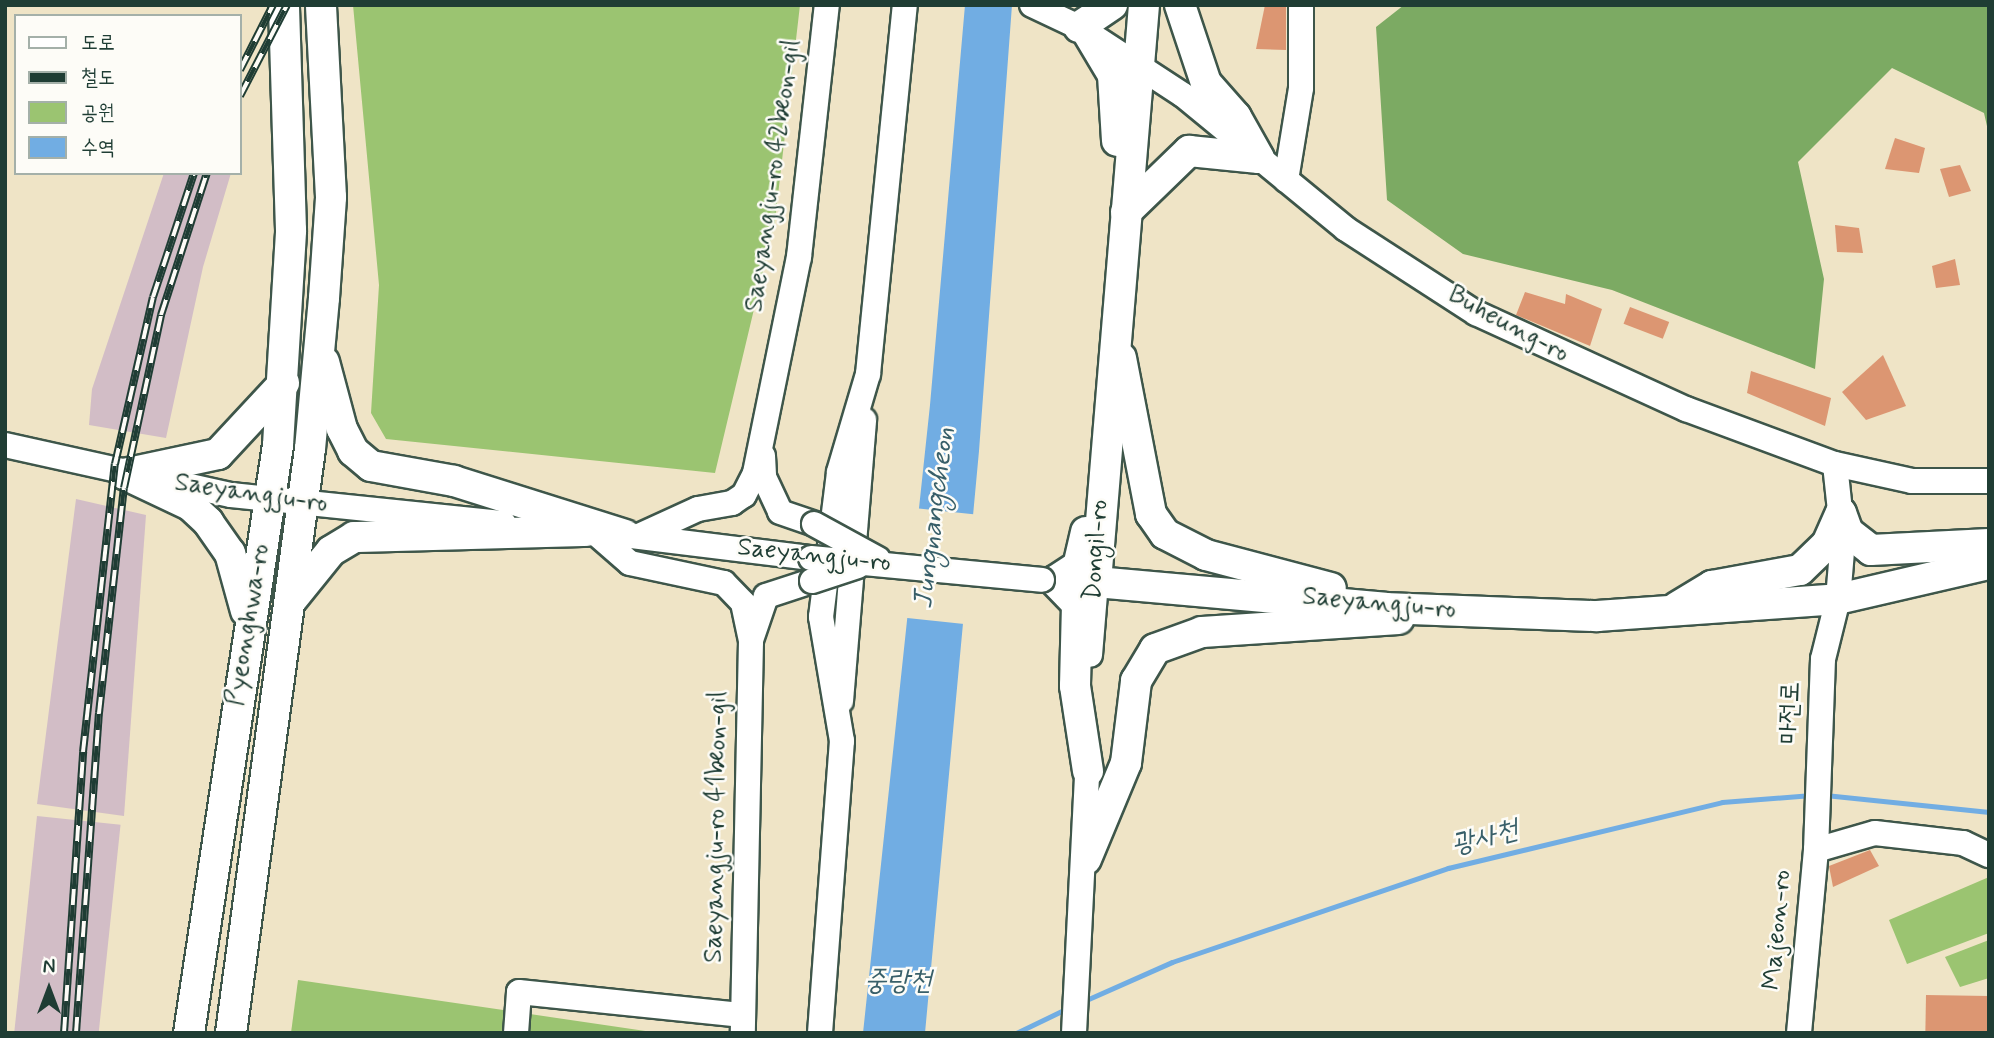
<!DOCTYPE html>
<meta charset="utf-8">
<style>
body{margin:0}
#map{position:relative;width:1994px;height:1038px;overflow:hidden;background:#efe4c6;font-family:Mynerve,"Poor Story",sans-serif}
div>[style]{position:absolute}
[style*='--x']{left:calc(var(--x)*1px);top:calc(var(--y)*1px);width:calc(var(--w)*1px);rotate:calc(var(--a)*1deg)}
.industrial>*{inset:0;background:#d2bdc6;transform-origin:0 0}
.green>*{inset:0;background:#9bc471}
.forest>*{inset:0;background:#7caa63}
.water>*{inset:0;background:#71ade3}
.pier>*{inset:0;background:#efe4c6;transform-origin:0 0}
.stream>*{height:5px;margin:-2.5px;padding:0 2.5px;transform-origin:2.5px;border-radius:2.5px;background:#71ade3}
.building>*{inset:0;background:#dc9672;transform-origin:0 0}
.roads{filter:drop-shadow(2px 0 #3e564a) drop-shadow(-2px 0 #3e564a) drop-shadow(0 2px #3e564a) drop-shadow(0 -2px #3e564a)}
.minor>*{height:24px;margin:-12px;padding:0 12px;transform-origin:12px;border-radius:12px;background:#fff}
.major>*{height:30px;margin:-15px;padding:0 15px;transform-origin:15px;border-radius:15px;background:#fff}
.rail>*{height:8px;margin-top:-4px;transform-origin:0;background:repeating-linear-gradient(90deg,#fdfcf7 0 16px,#1f3d34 0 32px);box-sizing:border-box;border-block:2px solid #1f3d34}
.bridges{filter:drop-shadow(2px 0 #3e564a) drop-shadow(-2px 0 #3e564a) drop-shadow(0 2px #3e564a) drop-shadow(0 -2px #3e564a)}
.minor-bridge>*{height:24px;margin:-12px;padding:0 12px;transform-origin:12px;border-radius:12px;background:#fff}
span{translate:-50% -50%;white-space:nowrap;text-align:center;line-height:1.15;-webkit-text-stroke:5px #fdfcf7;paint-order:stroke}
.street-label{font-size:26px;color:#1f3d34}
.water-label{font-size:28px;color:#385f69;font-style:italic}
.frame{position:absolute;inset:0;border:7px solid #1f3d34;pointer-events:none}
.legend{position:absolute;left:14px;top:14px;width:228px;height:161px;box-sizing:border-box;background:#fdfcf7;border:2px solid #a4b0a9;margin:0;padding:9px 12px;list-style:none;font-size:21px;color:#1f3d34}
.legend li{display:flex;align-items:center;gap:14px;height:35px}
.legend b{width:35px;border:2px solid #a4b0a9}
.north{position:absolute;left:14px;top:954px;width:70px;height:70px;-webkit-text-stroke:5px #fdfcf7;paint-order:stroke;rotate:0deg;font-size:19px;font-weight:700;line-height:28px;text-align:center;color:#1f3d34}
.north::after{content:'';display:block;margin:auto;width:24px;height:32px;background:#1f3d34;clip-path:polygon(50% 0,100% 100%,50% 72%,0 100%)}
</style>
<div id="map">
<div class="industrial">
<i style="clip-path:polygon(164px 173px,231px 173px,203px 267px,166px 438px,89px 425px,92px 389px)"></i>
<i style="clip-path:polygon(76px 499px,146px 515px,124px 816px,37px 804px)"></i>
<i style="left:37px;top:816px;width:84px;height:217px;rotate:6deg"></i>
</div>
<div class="green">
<i style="clip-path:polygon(353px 5px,800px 5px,775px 221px,715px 473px,386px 439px,371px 413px,379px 285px)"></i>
<i style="clip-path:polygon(1989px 877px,1989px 933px,1907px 964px,1889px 920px)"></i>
<i style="clip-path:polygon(1989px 940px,1989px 978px,1960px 987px,1945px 957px)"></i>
<i style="clip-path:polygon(298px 980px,659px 1033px,291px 1033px)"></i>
</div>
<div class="forest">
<i style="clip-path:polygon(1404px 5px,1989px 5px,1989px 135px,1984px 113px,1892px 68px,1798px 162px,1824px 279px,1815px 369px,1612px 290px,1463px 254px,1387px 200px,1376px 27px)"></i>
</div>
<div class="water">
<i style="clip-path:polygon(965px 5px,1012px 5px,979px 451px,925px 1033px,863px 1033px,930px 405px)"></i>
</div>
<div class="pier">
<i style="left:914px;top:508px;width:62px;height:110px;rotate:6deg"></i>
</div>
<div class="stream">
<i style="--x:1825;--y:795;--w:165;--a:5.9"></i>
<i style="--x:1084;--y:1001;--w:96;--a:-23.9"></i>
<i style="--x:1172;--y:962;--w:292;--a:-18.8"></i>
<i style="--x:1448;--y:868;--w:282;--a:-13.5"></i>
<i style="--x:1722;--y:802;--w:90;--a:-4.4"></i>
<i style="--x:1016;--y:1033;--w:58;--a:-25.7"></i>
</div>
<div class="building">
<i style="clip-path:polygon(1265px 5px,1286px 5px,1286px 50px,1256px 49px)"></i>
<i style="clip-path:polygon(1895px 138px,1925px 148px,1919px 173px,1885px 169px)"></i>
<i style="clip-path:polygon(1960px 165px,1971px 191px,1949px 197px,1940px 169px)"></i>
<i style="clip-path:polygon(1835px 225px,1859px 228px,1863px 253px,1837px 252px)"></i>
<i style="clip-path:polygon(1955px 259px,1960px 285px,1936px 288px,1932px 266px)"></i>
<i style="clip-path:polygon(1525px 292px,1565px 304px,1566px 294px,1602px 309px,1590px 346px,1516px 315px)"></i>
<i style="left:1630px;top:307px;width:42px;height:18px;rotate:21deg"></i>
<i style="clip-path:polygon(1883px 355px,1906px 406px,1866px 420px,1842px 392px)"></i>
<i style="clip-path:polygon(1751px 371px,1831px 398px,1825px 426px,1747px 393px)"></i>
<i style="clip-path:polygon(1870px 850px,1879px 866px,1833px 887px,1829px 866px)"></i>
<i style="left:1926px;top:995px;width:63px;height:38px;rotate:1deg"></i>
</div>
<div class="roads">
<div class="minor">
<i style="--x:1032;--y:5;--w:52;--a:25.1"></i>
<i style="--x:1079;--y:27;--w:124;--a:33.2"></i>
<i style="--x:1183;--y:95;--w:211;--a:39.4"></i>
<i style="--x:1346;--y:229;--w:155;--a:32.9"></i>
<i style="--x:1476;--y:313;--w:231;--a:24.6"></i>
<i style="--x:1686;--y:409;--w:159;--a:20.3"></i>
<i style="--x:1835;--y:464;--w:79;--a:12.4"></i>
<i style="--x:1912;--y:481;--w:77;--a:0"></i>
<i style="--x:1286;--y:180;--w:93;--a:-80.7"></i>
<i style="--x:1301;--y:88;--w:83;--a:-90"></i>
<i style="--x:5;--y:445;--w:231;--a:12.5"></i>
<i style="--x:231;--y:495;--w:274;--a:5.9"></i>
<i style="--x:763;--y:456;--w:21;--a:87"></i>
<i style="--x:764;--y:477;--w:38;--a:65"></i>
<i style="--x:780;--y:512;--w:36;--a:19"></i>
<i style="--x:593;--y:531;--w:49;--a:40.9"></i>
<i style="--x:630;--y:563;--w:96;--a:12"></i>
<i style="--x:724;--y:583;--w:28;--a:46"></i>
<i style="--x:743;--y:603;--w:39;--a:78"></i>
<i style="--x:751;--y:641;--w:392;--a:91.2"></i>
<i style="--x:607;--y:533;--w:206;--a:7"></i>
<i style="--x:639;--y:536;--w:65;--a:-24.6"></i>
<i style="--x:698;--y:509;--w:35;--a:-10"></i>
<i style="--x:732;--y:503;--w:14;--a:-34"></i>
<i style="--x:744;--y:495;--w:25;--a:-63"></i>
<i style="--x:755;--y:473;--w:220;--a:-78.5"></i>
<i style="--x:799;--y:257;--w:254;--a:-83.7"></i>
<i style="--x:1079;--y:581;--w:17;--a:3"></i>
<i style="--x:1096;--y:582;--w:73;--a:94.7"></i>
<i style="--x:752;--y:637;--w:43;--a:-71.1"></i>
<i style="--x:766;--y:596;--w:48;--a:-18.1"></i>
<i style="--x:841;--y:701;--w:282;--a:-85.3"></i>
<i style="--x:1816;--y:850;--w:61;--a:-16.1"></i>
<i style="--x:1875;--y:833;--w:89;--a:6.5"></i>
<i style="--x:1963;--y:843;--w:29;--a:25"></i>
<i style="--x:516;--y:1033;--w:41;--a:-85.8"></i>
<i style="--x:519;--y:992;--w:225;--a:5.9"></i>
<i style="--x:820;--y:1033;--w:293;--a:-85.7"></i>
<i style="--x:842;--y:741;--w:126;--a:-99.6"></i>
<i style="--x:821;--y:617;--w:146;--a:-82.9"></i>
<i style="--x:839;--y:472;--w:102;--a:-73.5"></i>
<i style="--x:868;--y:374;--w:371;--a:-84.3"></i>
<i style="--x:1074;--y:1033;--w:279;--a:-87.1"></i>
<i style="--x:1799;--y:1033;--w:184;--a:-84.7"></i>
<i style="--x:1816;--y:850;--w:191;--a:-87.9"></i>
<i style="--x:1823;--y:659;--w:62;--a:-76"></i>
<i style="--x:1838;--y:599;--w:60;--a:-85.2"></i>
<i style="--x:1843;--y:539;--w:75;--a:-96.1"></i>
</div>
<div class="major">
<i style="--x:1144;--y:5;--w:579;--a:94.76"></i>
<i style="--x:1096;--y:582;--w:290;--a:5.1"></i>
<i style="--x:1385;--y:608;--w:212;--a:2.2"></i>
<i style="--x:1597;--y:616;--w:242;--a:-4"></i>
<i style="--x:1838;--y:599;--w:155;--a:-13.1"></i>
<i style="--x:1180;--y:5;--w:82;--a:71.6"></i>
<i style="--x:1206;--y:83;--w:45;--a:48.6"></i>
<i style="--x:1236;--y:117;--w:47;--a:60.7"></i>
<i style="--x:1079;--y:27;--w:40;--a:-34"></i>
<i style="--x:1088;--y:33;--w:49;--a:59.2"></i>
<i style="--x:1113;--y:75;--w:66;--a:86.5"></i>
<i style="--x:1126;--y:212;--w:88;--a:-44.1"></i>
<i style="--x:1189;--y:151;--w:70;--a:5.7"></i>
<i style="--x:1121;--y:358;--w:159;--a:79.1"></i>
<i style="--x:1151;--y:514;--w:24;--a:55"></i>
<i style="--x:1165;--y:534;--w:46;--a:27.1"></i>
<i style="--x:1206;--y:555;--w:129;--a:14.8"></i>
<i style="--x:324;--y:362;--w:69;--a:75"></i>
<i style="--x:342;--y:429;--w:25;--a:63"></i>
<i style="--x:353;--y:451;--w:23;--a:40"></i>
<i style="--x:371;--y:466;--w:84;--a:10.2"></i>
<i style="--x:454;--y:481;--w:179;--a:17.5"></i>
<i style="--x:124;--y:474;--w:73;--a:25.2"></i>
<i style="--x:190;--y:505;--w:25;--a:43"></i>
<i style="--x:208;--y:522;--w:38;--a:55"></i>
<i style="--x:230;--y:553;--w:60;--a:74.6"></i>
<i style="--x:124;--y:474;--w:96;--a:-12"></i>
<i style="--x:218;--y:454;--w:97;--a:-47.1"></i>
<i style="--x:1841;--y:513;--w:20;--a:70"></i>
<i style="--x:1848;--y:532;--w:29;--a:38"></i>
<i style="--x:1871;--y:550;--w:118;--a:-2.9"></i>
<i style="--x:1086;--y:532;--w:35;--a:103"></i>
<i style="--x:1078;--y:566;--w:27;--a:147"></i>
<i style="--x:1055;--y:581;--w:32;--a:46"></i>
<i style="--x:1077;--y:604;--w:82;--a:91.4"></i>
<i style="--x:1075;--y:686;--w:86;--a:81.3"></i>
<i style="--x:293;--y:598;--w:60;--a:-51"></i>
<i style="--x:331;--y:551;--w:27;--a:-31"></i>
<i style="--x:354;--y:537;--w:233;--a:-1.5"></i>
<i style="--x:1677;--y:607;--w:41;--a:-31"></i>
<i style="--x:1712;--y:586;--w:89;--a:-10.3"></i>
<i style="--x:1800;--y:570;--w:37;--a:-44"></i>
<i style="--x:1827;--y:544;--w:34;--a:-66"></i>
<i style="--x:1086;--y:859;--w:104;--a:-67.4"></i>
<i style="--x:1126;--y:763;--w:83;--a:-83"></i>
<i style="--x:1136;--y:681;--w:37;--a:-59"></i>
<i style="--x:1155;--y:649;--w:50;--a:-19.9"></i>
<i style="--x:1202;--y:632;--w:197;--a:-3.8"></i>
<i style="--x:189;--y:1033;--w:595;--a:-81.39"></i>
<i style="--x:278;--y:445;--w:215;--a:-86.5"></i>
<i style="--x:291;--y:230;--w:225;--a:-91.8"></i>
<i style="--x:231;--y:1033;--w:589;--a:-82.3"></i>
<i style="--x:310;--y:449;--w:152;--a:-84.7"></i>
<i style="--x:324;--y:298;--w:101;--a:-86"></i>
<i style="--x:331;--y:197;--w:192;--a:-93"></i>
</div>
</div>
<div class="rail">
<i style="--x:240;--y:70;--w:73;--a:-63.1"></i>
<i style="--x:240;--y:96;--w:102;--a:-62.7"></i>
<i style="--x:64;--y:1033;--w:282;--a:-86.1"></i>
<i style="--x:83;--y:752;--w:290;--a:-83.7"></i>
<i style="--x:115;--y:464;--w:171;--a:-77.2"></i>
<i style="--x:153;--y:297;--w:131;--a:-71.7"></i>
<i style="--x:76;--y:1033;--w:321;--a:-85.9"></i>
<i style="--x:99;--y:713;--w:226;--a:-83.7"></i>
<i style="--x:124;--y:488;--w:177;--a:-77.9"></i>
<i style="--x:161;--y:315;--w:149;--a:-72.1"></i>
</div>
<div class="bridges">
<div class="minor-bridge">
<i style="--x:814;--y:524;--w:73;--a:28.7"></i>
<i style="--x:811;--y:558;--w:232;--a:5.4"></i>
<i style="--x:812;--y:581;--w:48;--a:-18.1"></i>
</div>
</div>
<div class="street-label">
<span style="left:774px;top:176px;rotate:-82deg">Saeyangju-ro 42beon-gil</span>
<span style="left:1508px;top:325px;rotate:28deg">Buheung-ro</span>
<span style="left:251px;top:494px;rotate:8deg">Saeyangju-ro</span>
<span style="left:1097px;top:550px;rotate:-86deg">Dongil-ro</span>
<span style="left:814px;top:556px;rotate:6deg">Saeyangju-ro</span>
<span style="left:1379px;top:604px;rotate:5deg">Saeyangju-ro</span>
<span style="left:249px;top:625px;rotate:-81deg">Pyeonghwa-ro</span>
<span style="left:1791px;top:713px;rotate:-88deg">마전로</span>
<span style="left:717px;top:827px;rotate:-89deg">Saeyangju-ro 41beon-gil</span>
<span style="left:1778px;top:930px;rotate:-85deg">Majeon-ro</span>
</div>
<div class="water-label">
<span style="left:935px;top:518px;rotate:-83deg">Jungnangcheon</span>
<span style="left:1485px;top:838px;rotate:-14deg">광사천</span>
<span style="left:898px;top:982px">중랑천</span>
</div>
<div class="frame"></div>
<ul class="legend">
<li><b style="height:9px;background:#fff"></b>도로</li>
<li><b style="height:9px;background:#1f3d34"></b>철도</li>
<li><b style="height:19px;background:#9bc471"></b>공원</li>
<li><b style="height:19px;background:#71ade3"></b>수역</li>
</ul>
<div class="north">N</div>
</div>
